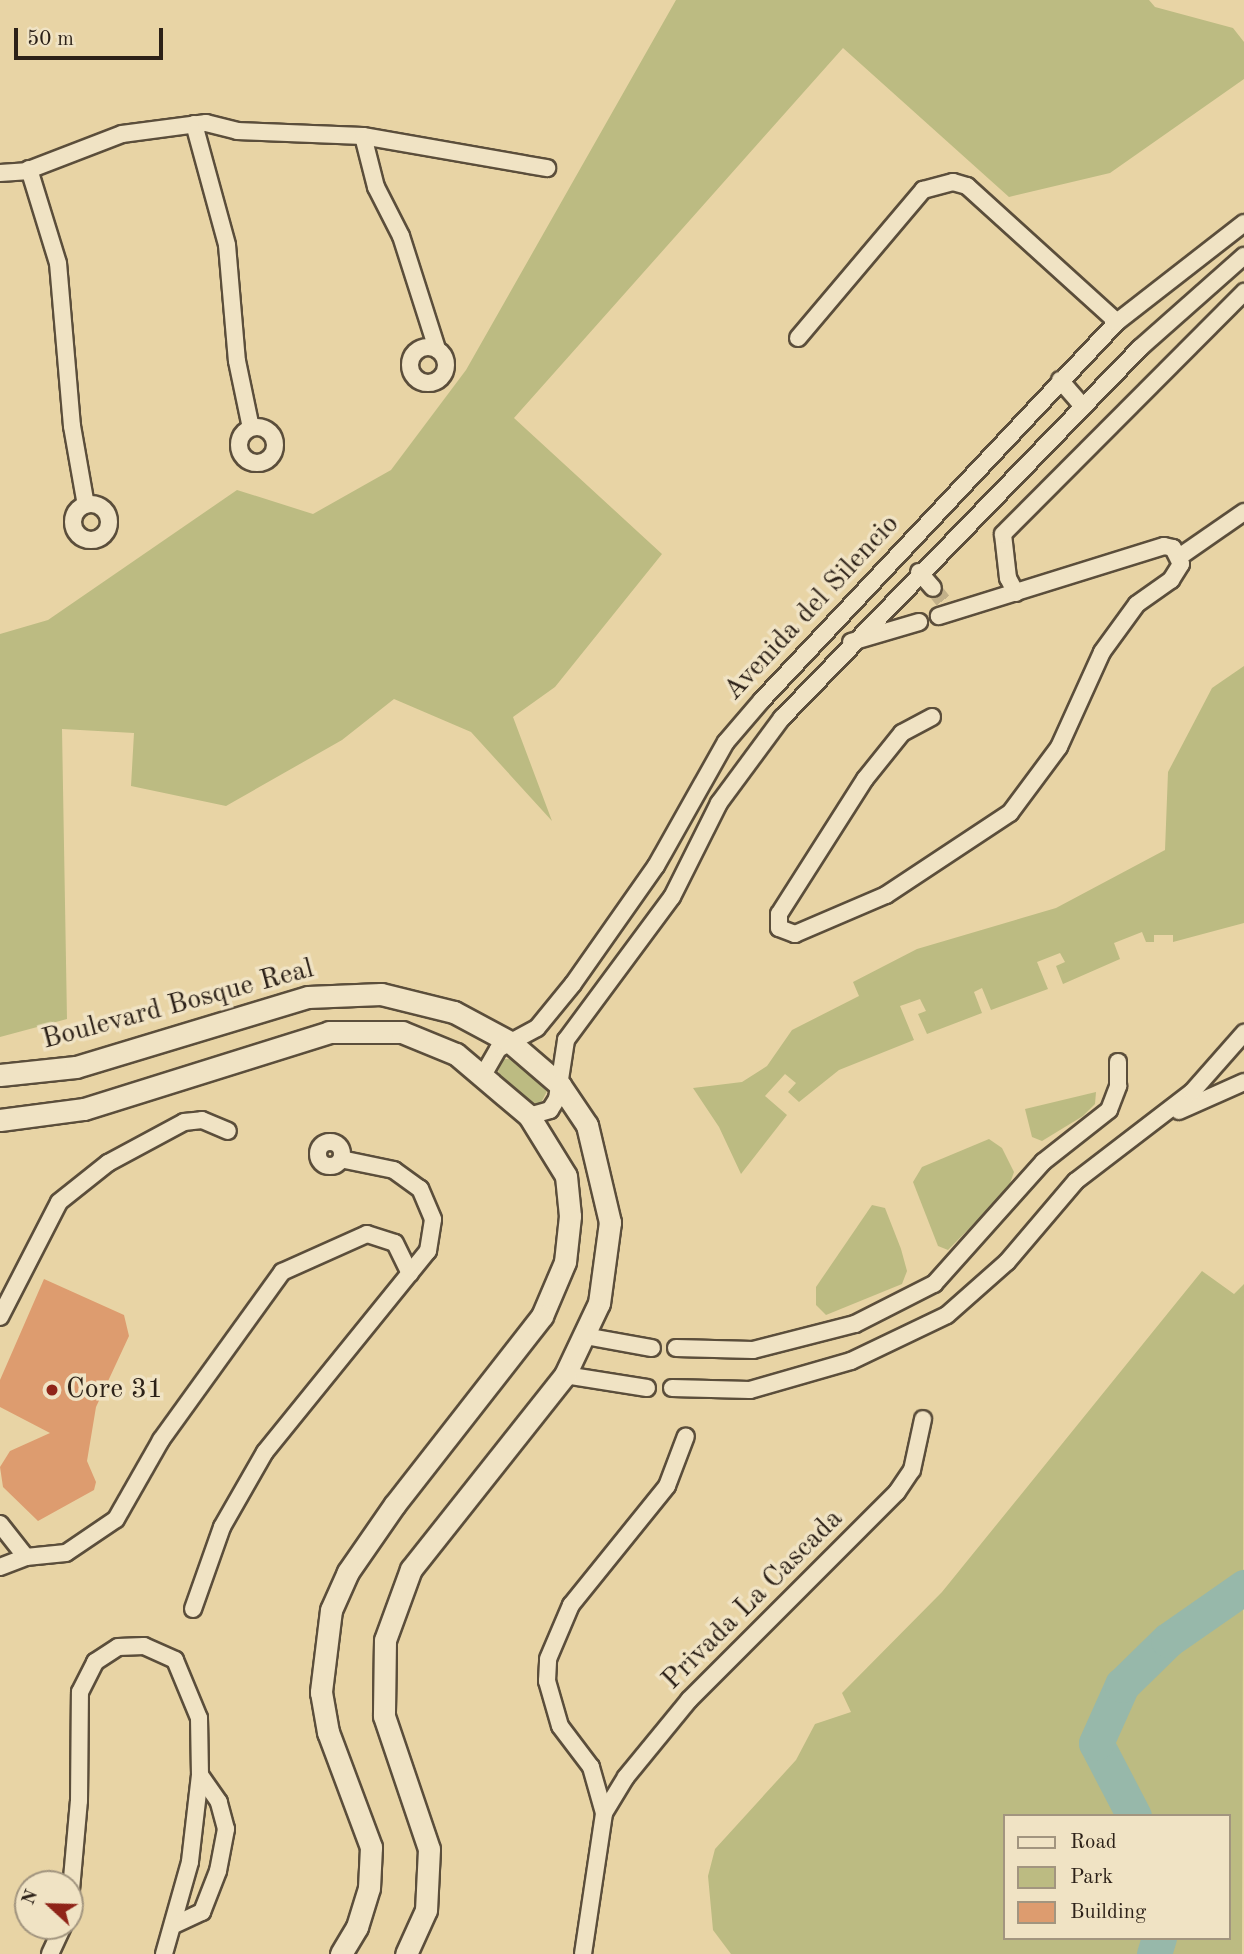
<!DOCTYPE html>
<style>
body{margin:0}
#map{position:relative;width:1244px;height:1954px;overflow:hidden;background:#e8d4a5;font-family:"Old Standard TT",serif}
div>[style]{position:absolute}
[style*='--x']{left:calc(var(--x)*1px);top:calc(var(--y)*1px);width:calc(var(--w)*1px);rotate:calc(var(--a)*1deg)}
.green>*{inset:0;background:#bcbb82}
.river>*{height:35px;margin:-17.5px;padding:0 17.5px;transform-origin:17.5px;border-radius:17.5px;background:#97b8aa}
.building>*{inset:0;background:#dd9c6f}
.minor-tunnel>*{height:16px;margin-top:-8px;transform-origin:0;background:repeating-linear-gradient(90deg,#c2b089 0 16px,transparent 0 24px)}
.roads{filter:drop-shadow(2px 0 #5b4e3b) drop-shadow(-2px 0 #5b4e3b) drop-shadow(0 2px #5b4e3b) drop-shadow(0 -2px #5b4e3b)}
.minor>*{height:16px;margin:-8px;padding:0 8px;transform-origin:8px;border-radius:8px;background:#f0e3c4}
.minor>.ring{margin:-8px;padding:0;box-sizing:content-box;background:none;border:16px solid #f0e3c4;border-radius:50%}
.secondary>*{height:21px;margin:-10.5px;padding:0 10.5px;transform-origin:10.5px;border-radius:10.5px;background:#f0e3c4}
.dots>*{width:19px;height:19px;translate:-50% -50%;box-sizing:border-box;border:4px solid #f0e3c4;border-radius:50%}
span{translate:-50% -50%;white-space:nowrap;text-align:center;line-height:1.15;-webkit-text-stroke:7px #f0e3c4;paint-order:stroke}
.street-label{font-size:28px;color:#2c2118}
.poi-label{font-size:28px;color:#2c2118}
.left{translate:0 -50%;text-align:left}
.legend{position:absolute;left:1003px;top:1814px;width:228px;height:126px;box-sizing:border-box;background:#f0e3c4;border:2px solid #a2957f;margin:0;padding:9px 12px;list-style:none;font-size:21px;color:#2c2118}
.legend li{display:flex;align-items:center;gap:14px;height:35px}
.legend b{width:35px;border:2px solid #a2957f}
.north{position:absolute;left:14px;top:1870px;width:70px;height:70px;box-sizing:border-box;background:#f0e3c4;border:2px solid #a2957f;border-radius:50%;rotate:292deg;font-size:19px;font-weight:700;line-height:28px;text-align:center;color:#2c2118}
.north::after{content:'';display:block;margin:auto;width:24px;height:32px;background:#8f2418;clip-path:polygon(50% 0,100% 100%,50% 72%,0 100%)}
.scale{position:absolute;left:14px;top:28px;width:149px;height:32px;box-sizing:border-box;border:4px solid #2c2118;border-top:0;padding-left:9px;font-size:21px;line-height:24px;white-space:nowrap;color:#2c2118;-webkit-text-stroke:5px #f0e3c4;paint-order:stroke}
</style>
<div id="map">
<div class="green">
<i style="clip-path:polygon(676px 0,1149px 0,1155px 7px,1233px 28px,1244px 42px,1244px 79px,1110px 173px,1009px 197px,843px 48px,514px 418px,662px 554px,555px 687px,513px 717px,552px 821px,471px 732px,394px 699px,342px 740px,226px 806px,131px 786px,134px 733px,62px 729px,67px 1019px,0 1037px,0 634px,48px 620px,237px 490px,313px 514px,391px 470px,466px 370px)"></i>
<i style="clip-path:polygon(1244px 666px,1244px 923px,1173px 942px,1173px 935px,1154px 935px,1154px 942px,1146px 942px,1142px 932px,1114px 943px,1120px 959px,1063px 984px,1056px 966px,1065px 962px,1060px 953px,1037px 962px,1048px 989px,991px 1010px,982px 988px,974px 992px,982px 1013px,927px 1034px,918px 1014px,926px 1011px,920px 999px,900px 1006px,914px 1040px,839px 1070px,799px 1102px,788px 1092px,796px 1083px,785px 1074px,765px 1096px,787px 1115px,741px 1174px,719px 1127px,693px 1088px,742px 1082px,767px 1066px,792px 1030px,859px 996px,853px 982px,917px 949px,1056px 908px,1165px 850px,1168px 772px,1212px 688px)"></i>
<i style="clip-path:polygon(504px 1059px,517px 1059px,540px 1080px,547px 1091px,541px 1103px,528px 1104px,505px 1082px,498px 1071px)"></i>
<i style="clip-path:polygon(1096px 1092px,1095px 1104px,1083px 1116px,1042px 1141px,1032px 1137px,1025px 1109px)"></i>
<i style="clip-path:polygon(989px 1139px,1002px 1148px,1014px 1172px,1008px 1189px,948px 1250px,938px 1246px,913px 1182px,922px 1167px)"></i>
<i style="clip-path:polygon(872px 1205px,885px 1208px,901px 1249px,907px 1271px,902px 1284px,826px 1315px,816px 1305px,816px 1287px)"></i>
<i style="clip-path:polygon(evenodd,1202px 1271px,1234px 1294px,1244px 1284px,1242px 1954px,731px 1954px,713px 1930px,708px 1876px,715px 1849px,796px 1760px,815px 1724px,851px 1712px,842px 1693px,942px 1592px,1202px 1271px,1004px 1816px,1228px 1816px,1228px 1938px,1004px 1938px,1004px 1816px)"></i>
</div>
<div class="river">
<i style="--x:1134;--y:1816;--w:82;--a:-117.5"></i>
<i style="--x:1096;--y:1743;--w:64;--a:-65.9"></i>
<i style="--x:1122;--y:1685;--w:64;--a:-44.4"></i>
<i style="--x:1168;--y:1640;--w:93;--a:-34.9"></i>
<i style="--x:1154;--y:1954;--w:17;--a:-73"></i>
</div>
<div class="building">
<i style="clip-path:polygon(44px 1279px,124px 1315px,129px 1336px,96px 1407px,87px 1461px,96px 1482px,94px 1490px,38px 1521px,3px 1487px,0 1467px,10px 1451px,50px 1433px,0 1407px,0 1380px)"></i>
</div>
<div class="minor-tunnel">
<i style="--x:933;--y:588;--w:18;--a:52"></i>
</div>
<div class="roads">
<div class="minor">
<i style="--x:194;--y:124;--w:125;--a:74.7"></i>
<i style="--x:227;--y:245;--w:116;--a:85.1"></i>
<i style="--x:237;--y:361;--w:68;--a:78.2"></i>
<i style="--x:363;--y:136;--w:53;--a:75.7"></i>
<i style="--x:376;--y:187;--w:55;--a:63"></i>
<i style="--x:401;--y:236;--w:119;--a:72.3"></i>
<i style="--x:29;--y:169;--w:98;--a:72.9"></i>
<i style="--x:58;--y:263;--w:164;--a:85.1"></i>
<i style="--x:72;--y:426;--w:80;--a:80"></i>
<i style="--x:0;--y:173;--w:26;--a:-4"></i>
<i style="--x:26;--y:171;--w:103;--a:-21.1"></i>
<i style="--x:122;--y:134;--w:85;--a:-7.5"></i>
<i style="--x:206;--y:123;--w:32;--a:14"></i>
<i style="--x:237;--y:131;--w:126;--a:2.3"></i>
<i style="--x:363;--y:136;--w:187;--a:9.9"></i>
<i style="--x:798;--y:338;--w:194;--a:-49.8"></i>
<i style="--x:923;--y:190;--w:31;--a:-15"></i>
<i style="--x:953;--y:182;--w:15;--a:16"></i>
<i style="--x:967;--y:186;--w:202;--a:42.2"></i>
<i class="ring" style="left:410px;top:347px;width:20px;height:20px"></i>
<i style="--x:1060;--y:380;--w:35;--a:49"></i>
<i class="ring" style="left:239px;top:427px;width:20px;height:20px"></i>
<i class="ring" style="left:73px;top:504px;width:20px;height:20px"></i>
<i style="--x:1179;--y:557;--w:79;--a:-34.7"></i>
<i style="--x:919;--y:572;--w:21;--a:49"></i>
<i style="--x:1016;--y:593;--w:17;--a:-118"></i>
<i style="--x:1008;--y:578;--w:44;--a:-96.5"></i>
<i style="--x:1003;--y:534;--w:342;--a:-45.1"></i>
<i style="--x:851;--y:642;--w:71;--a:-16.4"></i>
<i style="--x:932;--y:717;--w:34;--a:152"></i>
<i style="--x:902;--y:733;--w:59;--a:128.8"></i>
<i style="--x:865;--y:779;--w:160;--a:122.5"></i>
<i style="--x:779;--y:914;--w:14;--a:90"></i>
<i style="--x:779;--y:928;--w:17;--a:21"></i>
<i style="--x:795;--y:934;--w:99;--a:-23.2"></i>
<i style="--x:886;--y:895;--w:149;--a:-33.5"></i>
<i style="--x:1010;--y:813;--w:82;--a:-53.4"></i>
<i style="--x:1059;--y:747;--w:104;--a:-65.6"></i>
<i style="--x:1102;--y:652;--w:59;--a:-53.9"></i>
<i style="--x:1137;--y:604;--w:42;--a:-35.2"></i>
<i style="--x:1171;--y:580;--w:19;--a:-58"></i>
<i style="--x:1181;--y:564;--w:18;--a:-117"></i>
<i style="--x:1173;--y:548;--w:9;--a:-167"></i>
<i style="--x:1164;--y:546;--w:236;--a:162.7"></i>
<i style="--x:482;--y:1077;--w:32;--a:-60"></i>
<i style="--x:498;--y:1049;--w:44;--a:-28.3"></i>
<i style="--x:537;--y:1028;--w:57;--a:-50.7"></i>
<i style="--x:573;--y:984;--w:144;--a:-54.9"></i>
<i style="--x:656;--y:866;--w:142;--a:-60.6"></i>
<i style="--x:726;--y:742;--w:55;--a:-49.4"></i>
<i style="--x:762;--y:700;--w:519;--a:-46.8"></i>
<i style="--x:1117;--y:322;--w:161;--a:-37.9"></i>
<i style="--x:1179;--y:1111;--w:71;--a:-24"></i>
<i style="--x:529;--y:1116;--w:22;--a:-16"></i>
<i style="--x:550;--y:1110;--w:13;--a:-58"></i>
<i style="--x:557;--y:1099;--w:60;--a:-81.3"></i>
<i style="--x:566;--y:1040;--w:178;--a:-53.5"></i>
<i style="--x:672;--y:897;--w:105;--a:-63.4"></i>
<i style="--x:719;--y:803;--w:106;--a:-53.5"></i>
<i style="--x:782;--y:718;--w:515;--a:-45.94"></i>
<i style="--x:1140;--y:348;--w:139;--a:-41.5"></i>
<i class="ring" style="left:318px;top:1142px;width:8px;height:8px"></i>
<i style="--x:0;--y:1317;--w:129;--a:-62.8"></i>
<i style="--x:59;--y:1202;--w:63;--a:-38.5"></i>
<i style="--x:108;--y:1163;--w:86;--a:-28.3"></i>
<i style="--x:184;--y:1122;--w:18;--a:-6"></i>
<i style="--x:202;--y:1120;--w:28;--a:23"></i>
<i style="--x:585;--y:1336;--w:68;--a:10.2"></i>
<i style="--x:676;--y:1348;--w:77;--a:1.5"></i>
<i style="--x:753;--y:1350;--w:105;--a:-14.3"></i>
<i style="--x:855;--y:1324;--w:89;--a:-26.9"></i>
<i style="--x:934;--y:1284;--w:164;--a:-48.2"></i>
<i style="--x:1043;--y:1162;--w:84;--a:-38.2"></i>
<i style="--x:1109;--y:1110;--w:26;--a:-69"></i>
<i style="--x:1118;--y:1086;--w:24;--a:-90"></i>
<i style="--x:565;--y:1375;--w:83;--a:9"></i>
<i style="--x:672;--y:1388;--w:78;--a:1.5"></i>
<i style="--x:750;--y:1390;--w:105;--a:-16"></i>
<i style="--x:851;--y:1361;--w:106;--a:-25.6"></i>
<i style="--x:947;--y:1315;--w:80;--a:-41.5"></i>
<i style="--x:1007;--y:1262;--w:106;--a:-49.6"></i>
<i style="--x:1076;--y:1181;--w:146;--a:-37.5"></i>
<i style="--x:1192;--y:1092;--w:79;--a:-48.6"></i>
<i style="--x:0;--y:1524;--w:42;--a:51.8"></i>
<i style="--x:0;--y:1567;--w:28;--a:-21"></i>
<i style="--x:26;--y:1557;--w:40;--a:-5.7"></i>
<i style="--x:66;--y:1553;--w:60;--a:-34.2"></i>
<i style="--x:116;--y:1519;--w:91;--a:-60.3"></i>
<i style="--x:161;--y:1440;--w:207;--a:-54.2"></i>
<i style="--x:282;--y:1272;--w:93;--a:-24.1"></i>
<i style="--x:367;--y:1234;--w:29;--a:18"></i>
<i style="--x:395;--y:1243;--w:34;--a:64"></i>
<i style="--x:193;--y:1609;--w:87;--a:-70.5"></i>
<i style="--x:222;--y:1527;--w:86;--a:-60.2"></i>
<i style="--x:265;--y:1452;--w:259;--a:-51"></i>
<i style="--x:428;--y:1251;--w:32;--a:-81"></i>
<i style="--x:433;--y:1219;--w:33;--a:-113"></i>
<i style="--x:420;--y:1189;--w:32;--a:-144"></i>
<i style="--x:394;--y:1170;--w:54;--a:-168.3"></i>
<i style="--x:604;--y:1813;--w:48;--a:-105.8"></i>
<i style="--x:591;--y:1767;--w:51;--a:-127.1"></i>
<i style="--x:560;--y:1726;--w:47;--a:-106.1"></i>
<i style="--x:547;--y:1681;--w:22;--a:-87"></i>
<i style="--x:548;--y:1659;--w:59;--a:-66.9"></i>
<i style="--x:571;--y:1605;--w:153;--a:-51.1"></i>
<i style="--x:667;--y:1486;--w:53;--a:-69.2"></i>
<i style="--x:70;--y:1901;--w:100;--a:-84.9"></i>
<i style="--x:79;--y:1801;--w:109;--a:-89.5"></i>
<i style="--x:80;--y:1692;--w:34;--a:-63"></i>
<i style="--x:95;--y:1662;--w:27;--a:-33"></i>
<i style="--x:118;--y:1647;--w:26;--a:-2"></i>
<i style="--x:144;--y:1646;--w:34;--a:24"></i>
<i style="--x:175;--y:1660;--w:63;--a:67.5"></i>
<i style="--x:199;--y:1718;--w:57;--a:89"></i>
<i style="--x:200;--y:1775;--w:88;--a:96.6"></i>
<i style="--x:190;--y:1862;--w:96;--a:105.8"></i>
<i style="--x:176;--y:1924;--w:29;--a:-25"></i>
<i style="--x:202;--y:1912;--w:44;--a:-68.7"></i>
<i style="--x:218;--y:1871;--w:43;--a:-79.2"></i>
<i style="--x:226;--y:1829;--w:28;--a:-105"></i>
<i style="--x:219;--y:1802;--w:33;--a:-125"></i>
<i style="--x:50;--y:1954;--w:31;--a:-65"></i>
<i style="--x:583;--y:1954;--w:143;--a:-81.5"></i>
<i style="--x:604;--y:1813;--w:42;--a:-58.6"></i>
<i style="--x:626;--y:1777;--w:99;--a:-50.7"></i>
<i style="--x:689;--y:1700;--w:294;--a:-45"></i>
<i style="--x:897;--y:1492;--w:27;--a:-56"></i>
<i style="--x:912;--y:1470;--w:52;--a:-77.8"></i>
</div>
<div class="secondary">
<i style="--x:0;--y:1075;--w:76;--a:-6"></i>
<i style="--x:76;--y:1067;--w:242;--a:-16.8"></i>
<i style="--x:308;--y:997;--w:73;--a:-2.4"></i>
<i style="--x:381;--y:994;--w:75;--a:13.9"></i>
<i style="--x:454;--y:1012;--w:64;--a:28.2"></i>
<i style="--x:510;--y:1042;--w:66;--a:40.7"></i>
<i style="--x:560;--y:1085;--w:48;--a:56"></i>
<i style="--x:587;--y:1125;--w:100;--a:76.7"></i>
<i style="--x:610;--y:1222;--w:82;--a:97.7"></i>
<i style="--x:599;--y:1303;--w:80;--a:115.3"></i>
<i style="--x:565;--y:1375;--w:248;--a:128.4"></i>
<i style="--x:411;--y:1569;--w:76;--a:110.1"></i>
<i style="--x:385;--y:1640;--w:76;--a:90.8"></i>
<i style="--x:384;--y:1716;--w:140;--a:71.3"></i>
<i style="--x:429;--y:1849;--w:61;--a:92.8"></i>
<i style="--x:426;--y:1910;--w:48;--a:114.4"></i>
<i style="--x:0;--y:1120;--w:85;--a:-7.5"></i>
<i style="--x:84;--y:1109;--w:257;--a:-17.4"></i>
<i style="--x:329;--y:1032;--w:73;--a:0"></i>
<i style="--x:402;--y:1032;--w:58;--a:22.2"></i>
<i style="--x:456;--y:1054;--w:96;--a:40.3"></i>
<i style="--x:529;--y:1116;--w:70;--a:58.3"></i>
<i style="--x:566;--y:1176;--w:40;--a:84.3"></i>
<i style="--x:570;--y:1216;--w:46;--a:96.2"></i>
<i style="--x:565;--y:1262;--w:59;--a:113.1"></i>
<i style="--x:542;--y:1316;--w:239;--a:128"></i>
<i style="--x:395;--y:1504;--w:83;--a:124.7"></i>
<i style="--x:348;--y:1572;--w:42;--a:114.1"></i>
<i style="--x:331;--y:1610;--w:83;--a:97"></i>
<i style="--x:321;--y:1692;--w:41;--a:80.1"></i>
<i style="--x:328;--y:1732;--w:123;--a:69.5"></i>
<i style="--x:371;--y:1847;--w:41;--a:92.8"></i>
<i style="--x:369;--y:1888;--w:41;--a:107.1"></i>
<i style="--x:357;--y:1927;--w:31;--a:121"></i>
</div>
</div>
<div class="dots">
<i style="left:52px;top:1390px;background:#8f2418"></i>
</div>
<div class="street-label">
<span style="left:812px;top:608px;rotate:-47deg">Avenida del Silencio</span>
<span style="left:178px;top:1005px;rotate:-15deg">Boulevard Bosque Real</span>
<span style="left:753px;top:1600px;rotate:-45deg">Privada La Cascada</span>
</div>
<div class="poi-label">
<span class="left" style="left:66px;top:1390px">Core 31</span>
</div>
<ul class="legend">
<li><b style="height:9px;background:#f0e3c4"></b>Road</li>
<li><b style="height:19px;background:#bcbb82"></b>Park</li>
<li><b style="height:19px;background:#dd9c6f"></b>Building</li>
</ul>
<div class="north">N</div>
<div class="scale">50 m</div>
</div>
